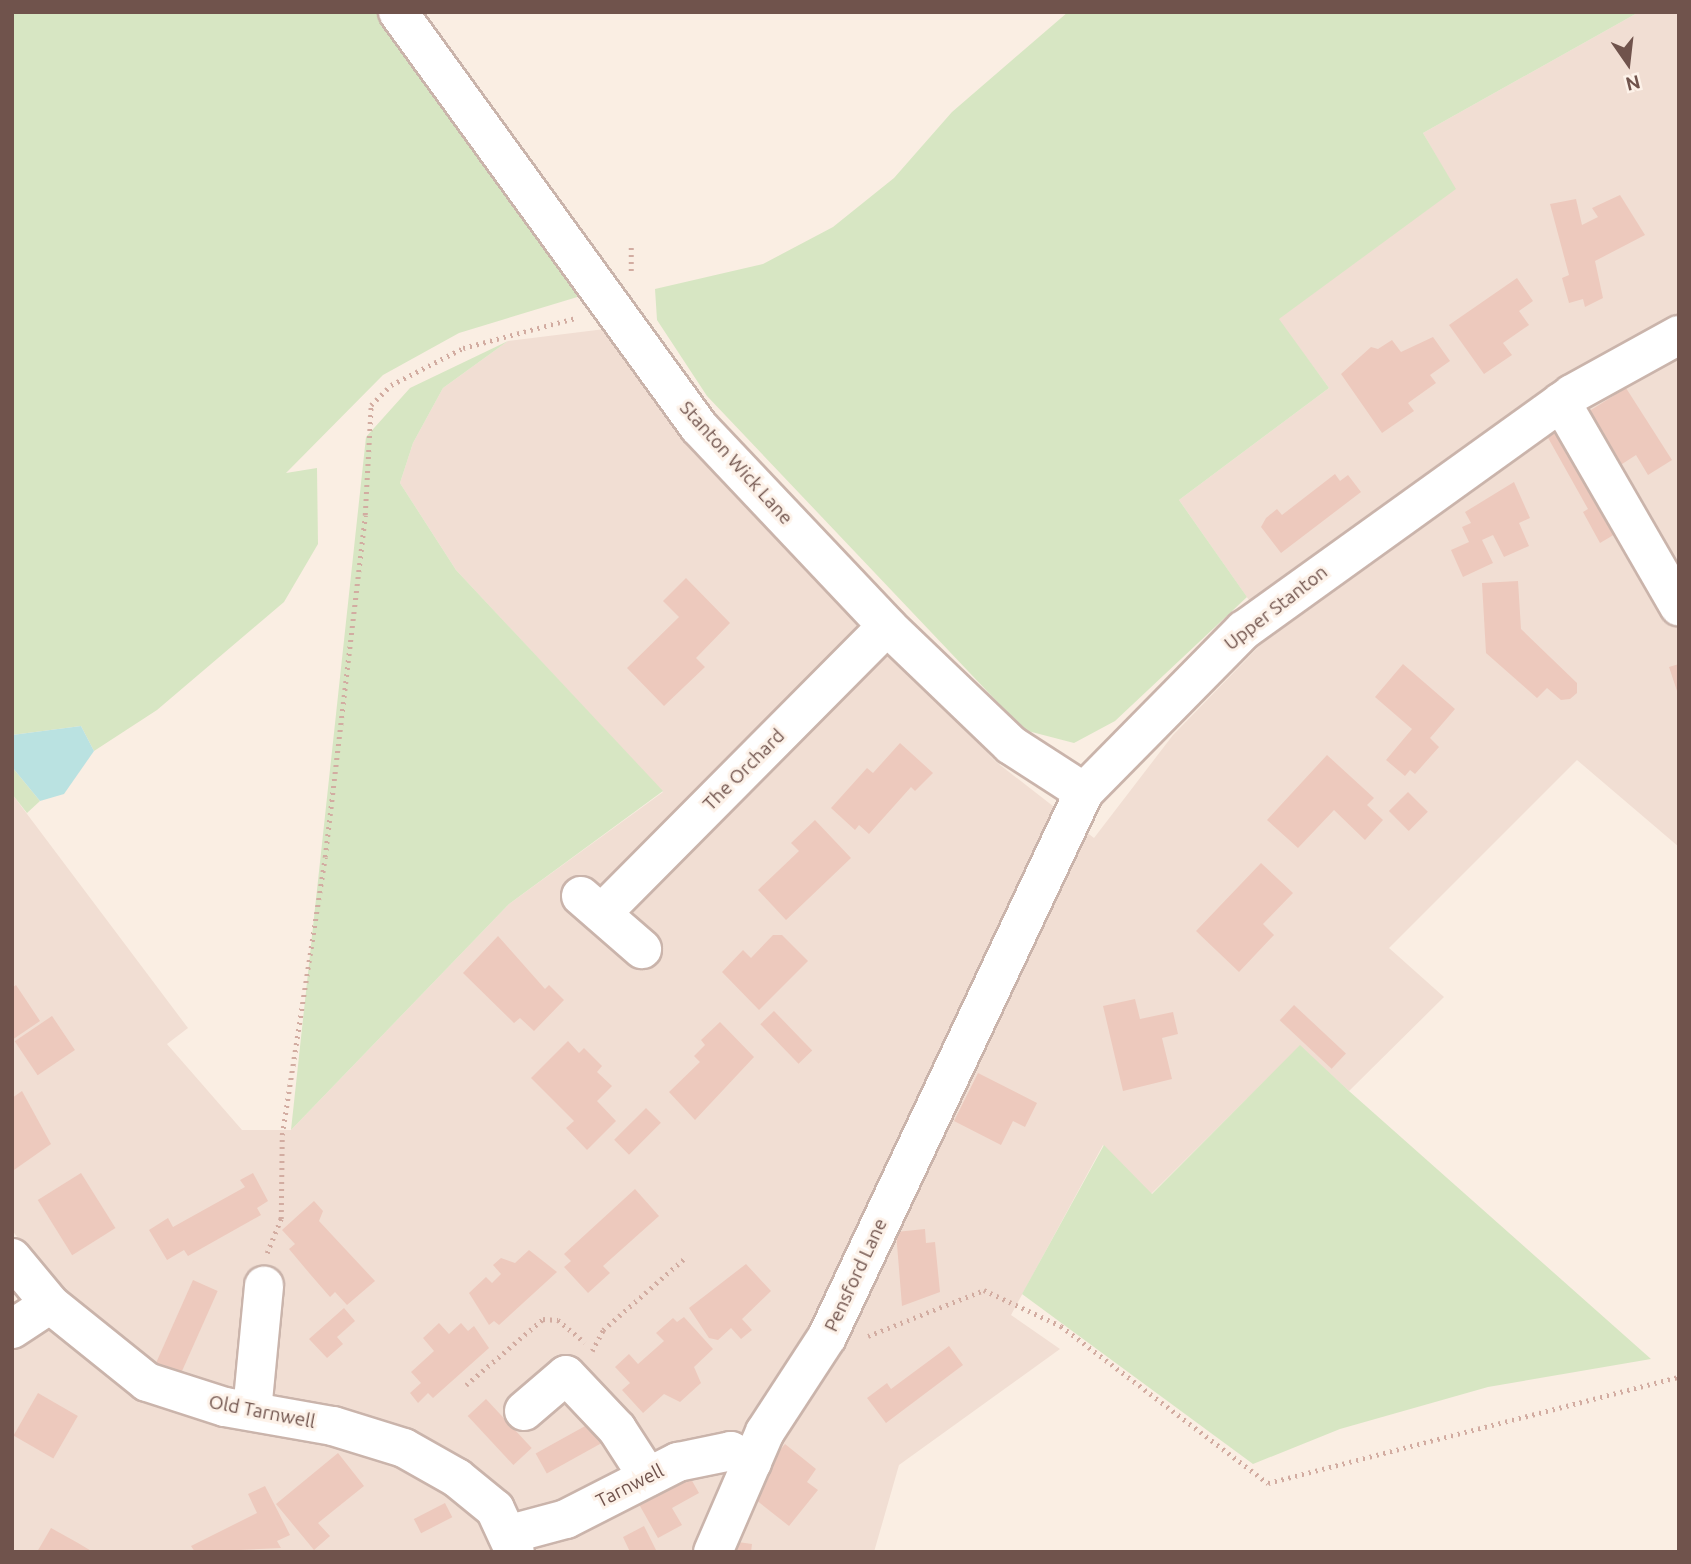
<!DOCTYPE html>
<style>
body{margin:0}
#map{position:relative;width:1691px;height:1564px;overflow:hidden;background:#faeee3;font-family:Ubuntu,sans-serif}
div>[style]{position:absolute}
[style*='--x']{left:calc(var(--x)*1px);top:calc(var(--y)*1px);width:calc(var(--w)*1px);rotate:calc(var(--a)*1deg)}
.residential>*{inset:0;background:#f1ded3}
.green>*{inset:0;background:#d7e6c3}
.water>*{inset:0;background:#bae2e1}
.building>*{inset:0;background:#edc9bd;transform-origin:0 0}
.path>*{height:4.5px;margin-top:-2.25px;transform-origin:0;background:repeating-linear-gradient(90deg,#d2aca1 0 2px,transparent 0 7px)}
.roads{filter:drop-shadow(2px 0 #cab4ab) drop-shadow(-2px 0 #cab4ab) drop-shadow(0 2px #cab4ab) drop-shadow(0 -2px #cab4ab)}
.minor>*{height:38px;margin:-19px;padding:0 19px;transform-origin:19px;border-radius:19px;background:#fff}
span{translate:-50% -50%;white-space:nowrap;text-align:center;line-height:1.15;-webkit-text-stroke:6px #fdf2e9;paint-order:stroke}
.street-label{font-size:19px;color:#70534c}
.frame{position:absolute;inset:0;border:14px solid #70534c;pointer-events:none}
.north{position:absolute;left:1593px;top:28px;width:70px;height:70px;-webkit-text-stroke:5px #fdf2e9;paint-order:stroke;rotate:166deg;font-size:19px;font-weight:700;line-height:28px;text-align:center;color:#70534c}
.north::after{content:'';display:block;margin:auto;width:24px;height:32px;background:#70534c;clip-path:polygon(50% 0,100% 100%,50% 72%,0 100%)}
</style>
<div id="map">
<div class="residential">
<i style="clip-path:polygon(1639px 12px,1679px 12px,1679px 847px,1577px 760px,1389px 948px,1444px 997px,1349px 1091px,1300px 1046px,1151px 1194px,1103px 1145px,1011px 1315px,1060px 1349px,899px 1465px,874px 1552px,12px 1552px,12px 1304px,49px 1280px,12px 1230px,12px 794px,188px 1028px,167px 1044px,242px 1130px,291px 1130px,509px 904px,663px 792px,456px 570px,400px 483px,413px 443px,443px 388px,508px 341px,605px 329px,995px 761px,1094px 838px,1173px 735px,1272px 633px,1179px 500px,1329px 388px,1278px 319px,1455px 189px,1423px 133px)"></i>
</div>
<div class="green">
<i style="clip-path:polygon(12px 12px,377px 12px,584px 295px,459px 333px,383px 375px,286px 473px,317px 468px,318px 544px,284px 602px,157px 710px,94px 751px,81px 726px,12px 735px)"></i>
<i style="clip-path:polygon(1068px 12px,1639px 12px,1423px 133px,1456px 189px,1279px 319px,1329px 388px,1179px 500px,1247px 597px,1115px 721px,1074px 743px,1024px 730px,707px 396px,657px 320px,655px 289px,763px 264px,833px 227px,894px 178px,952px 112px)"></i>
<i style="clip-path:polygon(508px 341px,443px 388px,413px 443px,400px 483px,456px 570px,663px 791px,509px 904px,291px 1130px,366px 437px,410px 388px)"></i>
<i style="clip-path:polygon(12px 767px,40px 801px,27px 813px,12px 794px)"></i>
<i style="clip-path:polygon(1300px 1045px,1349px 1091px,1651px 1359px,1488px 1387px,1340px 1429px,1253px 1464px,1022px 1294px,1104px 1145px,1152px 1194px)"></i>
</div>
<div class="water">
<i style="clip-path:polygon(81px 726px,94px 751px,64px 794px,40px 801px,12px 767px,12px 735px)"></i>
</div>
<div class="building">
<i style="clip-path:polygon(1620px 195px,1645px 235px,1595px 261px,1603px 298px,1585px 307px,1583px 299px,1569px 303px,1562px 278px,1569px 275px,1550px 204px,1576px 199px,1582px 225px,1598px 217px,1592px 208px)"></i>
<i style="clip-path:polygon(1517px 278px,1533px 301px,1519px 311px,1529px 325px,1503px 343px,1512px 355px,1484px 374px,1449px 325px)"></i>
<i style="clip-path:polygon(1433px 337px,1450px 361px,1430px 375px,1436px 383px,1408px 403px,1414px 411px,1382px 433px,1341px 374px,1371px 347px,1378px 349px,1392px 340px,1401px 352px)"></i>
<i style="clip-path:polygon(1626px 388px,1672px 460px,1648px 475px,1636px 455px,1619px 466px,1586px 413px)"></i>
<i style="clip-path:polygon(1566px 424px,1627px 527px,1600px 543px,1583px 512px,1588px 509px,1547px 436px)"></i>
<i style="clip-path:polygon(1335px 474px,1340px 481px,1348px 475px,1361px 492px,1281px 553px,1261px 527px,1266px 518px,1277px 509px,1282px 515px)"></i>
<i style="clip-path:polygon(1514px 482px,1530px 518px,1519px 523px,1529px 546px,1504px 557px,1493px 535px,1482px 540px,1493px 563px,1463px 577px,1451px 550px,1469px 542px,1462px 527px,1471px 523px,1465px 512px)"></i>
<i style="clip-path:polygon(686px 578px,730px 623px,696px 658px,705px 667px,664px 706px,627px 668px,679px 617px,663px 601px)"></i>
<i style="clip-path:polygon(1518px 581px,1521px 629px,1577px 683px,1577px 693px,1570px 699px,1561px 700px,1547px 688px,1537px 698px,1486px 653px,1482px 583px)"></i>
<i style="clip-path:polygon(1403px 664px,1455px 709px,1430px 738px,1439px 747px,1415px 774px,1410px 770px,1405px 776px,1386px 760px,1412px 729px,1375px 697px)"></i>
<i style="clip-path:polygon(1679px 664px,1679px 694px,1678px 694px,1669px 667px)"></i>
<i style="clip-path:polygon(900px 743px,933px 773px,915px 791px,911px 787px,869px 834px,859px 825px,855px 830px,831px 808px,867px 768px,873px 773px)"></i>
<i style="clip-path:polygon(1327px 755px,1374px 798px,1367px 805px,1383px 820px,1365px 840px,1334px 810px,1298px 848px,1267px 820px)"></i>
<i style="left:1408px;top:792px;width:28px;height:27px;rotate:45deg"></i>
<i style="clip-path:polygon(815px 820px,851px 858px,786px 920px,758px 890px,799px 851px,791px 843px)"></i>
<i style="clip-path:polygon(1261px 863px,1293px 893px,1263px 924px,1274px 935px,1239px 972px,1196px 931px)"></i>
<i style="clip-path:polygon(773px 935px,782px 935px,808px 961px,759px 1010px,722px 972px,743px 950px,751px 958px)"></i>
<i style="clip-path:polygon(498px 936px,545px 989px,549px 985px,564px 1000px,534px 1031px,520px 1018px,514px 1023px,463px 973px)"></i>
<i style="clip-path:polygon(16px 985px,40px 1021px,12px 1040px,12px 988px)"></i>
<i style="clip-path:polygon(1135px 999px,1140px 1019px,1173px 1012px,1178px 1034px,1162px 1038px,1172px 1079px,1123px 1091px,1103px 1006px)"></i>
<i style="left:1294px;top:1005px;width:71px;height:21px;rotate:43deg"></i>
<i style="left:774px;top:1011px;width:55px;height:19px;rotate:46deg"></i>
<i style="left:52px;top:1016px;width:41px;height:45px;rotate:56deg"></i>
<i style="clip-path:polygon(720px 1022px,754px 1057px,695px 1120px,669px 1092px,700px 1062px,694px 1056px,705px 1045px,701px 1040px)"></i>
<i style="clip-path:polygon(568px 1041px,579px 1053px,584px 1048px,602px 1066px,597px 1072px,612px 1086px,597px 1101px,616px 1121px,587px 1150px,566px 1128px,574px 1121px,531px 1078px)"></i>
<i style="clip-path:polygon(978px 1073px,1037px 1103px,1025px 1127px,1013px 1121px,1001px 1145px,954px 1121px)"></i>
<i style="clip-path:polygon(22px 1091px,51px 1144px,14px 1170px,12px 1098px)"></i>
<i style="left:646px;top:1108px;width:21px;height:45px;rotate:45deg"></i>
<i style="left:81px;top:1173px;width:65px;height:51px;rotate:58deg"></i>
<i style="clip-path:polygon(253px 1173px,268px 1201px,257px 1208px,261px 1215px,188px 1256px,184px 1250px,167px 1260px,149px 1230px,168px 1218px,173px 1227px,245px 1187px,240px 1180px)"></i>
<i style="clip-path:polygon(635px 1189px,659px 1216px,603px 1266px,610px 1273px,588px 1293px,564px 1267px,571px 1261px,564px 1254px)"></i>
<i style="clip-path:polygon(314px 1201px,323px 1211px,319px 1221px,375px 1281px,347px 1305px,335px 1292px,330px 1297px,310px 1274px,289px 1249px,295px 1244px,282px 1230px)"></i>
<i style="clip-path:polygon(925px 1229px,926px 1243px,935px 1242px,940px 1292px,902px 1306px,896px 1232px)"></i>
<i style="clip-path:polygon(529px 1250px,557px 1272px,499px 1325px,494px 1321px,489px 1325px,469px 1293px,486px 1277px,492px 1283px,501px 1274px,493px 1265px,501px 1258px,515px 1263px)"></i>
<i style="clip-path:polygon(746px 1264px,771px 1291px,742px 1319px,752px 1330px,741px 1339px,731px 1328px,718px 1340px,709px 1338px,689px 1308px)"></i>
<i style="left:193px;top:1280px;width:27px;height:95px;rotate:24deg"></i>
<i style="clip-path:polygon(344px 1308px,355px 1321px,337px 1337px,343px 1344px,327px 1358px,309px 1339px)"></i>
<i style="clip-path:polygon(684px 1317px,713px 1349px,694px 1367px,701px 1383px,680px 1402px,664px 1394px,643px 1413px,622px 1390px,630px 1383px,615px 1367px,629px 1354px,638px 1364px,664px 1341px,656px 1333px,673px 1318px,677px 1322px)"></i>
<i style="clip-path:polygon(439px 1323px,449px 1334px,461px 1323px,468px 1331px,474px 1326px,489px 1348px,433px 1398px,428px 1393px,418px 1403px,410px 1393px,421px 1383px,411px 1372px,434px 1351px,423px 1338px)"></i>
<i style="clip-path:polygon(949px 1346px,963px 1365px,886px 1423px,867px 1398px,887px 1383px,891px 1389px)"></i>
<i style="left:38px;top:1393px;width:46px;height:49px;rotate:30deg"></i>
<i style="left:486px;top:1399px;width:67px;height:25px;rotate:47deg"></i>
<i style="left:596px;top:1420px;width:23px;height:69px;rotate:61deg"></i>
<i style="clip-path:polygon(785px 1444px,816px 1469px,807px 1482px,818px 1490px,789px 1526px,746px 1492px)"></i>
<i style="clip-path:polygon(338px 1453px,364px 1486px,318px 1523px,330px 1536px,314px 1550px,276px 1504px)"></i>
<i style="clip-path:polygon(687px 1472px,699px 1493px,672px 1508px,682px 1525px,658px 1538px,636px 1499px)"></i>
<i style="clip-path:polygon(265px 1486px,290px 1535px,277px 1541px,281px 1548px,195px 1552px,191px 1546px,257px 1513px,248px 1494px)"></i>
<i style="left:445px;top:1503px;width:16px;height:35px;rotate:63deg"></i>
<i style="clip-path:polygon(644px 1526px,657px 1552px,630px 1552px,623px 1537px)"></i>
<i style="clip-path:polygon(51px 1528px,78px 1543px,93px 1552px,37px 1552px)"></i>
<i style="clip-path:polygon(724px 1540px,752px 1544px,751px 1552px,722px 1552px)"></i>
</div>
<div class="path">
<i style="--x:631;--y:271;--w:28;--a:-90"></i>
<i style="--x:267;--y:1253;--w:37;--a:-68"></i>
<i style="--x:281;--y:1219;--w:84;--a:-89.3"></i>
<i style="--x:282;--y:1135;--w:281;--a:-81.2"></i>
<i style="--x:325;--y:857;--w:344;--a:-83.3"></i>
<i style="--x:365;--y:515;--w:110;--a:-86.9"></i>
<i style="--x:371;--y:405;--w:28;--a:-45"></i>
<i style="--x:391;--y:385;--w:81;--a:-27.2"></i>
<i style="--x:463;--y:348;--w:117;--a:-14.9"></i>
<i style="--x:868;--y:1336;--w:125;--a:-21.6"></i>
<i style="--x:984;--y:1290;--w:85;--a:25.1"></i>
<i style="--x:1061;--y:1326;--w:260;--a:37.2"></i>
<i style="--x:1268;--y:1483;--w:424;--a:-14.5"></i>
<i style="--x:592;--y:1351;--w:24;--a:-62"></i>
<i style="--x:603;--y:1330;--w:111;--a:-41.3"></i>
<i style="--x:466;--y:1385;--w:101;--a:-40.6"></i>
<i style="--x:543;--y:1319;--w:15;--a:4"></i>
<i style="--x:558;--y:1320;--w:35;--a:40"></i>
</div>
<div class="roads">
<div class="minor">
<i style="--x:398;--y:12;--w:513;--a:54.05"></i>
<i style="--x:699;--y:427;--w:274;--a:46.6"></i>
<i style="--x:887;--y:626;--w:172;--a:43.8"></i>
<i style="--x:1011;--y:745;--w:87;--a:32.8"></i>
<i style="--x:1561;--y:402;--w:236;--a:60"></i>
<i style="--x:581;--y:896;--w:81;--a:41"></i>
<i style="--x:602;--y:913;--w:404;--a:-45.2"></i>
<i style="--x:12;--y:1258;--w:60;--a:50.4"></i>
<i style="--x:50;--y:1304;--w:124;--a:38.8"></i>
<i style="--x:147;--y:1382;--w:82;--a:17.8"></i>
<i style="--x:225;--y:1407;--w:110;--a:10"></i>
<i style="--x:333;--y:1426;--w:74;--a:17.2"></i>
<i style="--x:404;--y:1448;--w:61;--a:29.5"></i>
<i style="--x:457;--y:1478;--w:49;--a:39.2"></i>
<i style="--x:495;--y:1509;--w:47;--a:65.1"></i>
<i style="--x:12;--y:1329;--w:45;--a:-33.3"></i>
<i style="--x:252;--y:1411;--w:126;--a:-84.5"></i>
<i style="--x:524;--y:1411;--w:55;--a:-40.6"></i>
<i style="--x:566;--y:1375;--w:74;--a:46.6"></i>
<i style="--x:617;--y:1429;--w:57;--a:57.1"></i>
<i style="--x:510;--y:1534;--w:58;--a:-15"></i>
<i style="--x:566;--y:1519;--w:126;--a:-27"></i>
<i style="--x:678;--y:1462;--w:54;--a:-11.7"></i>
<i style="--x:731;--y:1451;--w:24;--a:28"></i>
<i style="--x:713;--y:1552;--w:131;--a:-66.6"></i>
<i style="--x:765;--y:1432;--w:113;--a:-56.9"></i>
<i style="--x:827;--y:1337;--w:603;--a:-64.75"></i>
<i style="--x:1084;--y:792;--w:228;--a:-45.4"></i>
<i style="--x:1244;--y:630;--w:404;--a:-35.7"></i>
<i style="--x:1572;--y:394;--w:122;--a:-28.9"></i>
</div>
</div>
<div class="street-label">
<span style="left:736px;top:463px;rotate:48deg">Stanton Wick Lane</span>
<span style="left:1276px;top:608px;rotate:-38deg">Upper Stanton</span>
<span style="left:744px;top:770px;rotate:-45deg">The Orchard</span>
<span style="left:856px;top:1275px;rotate:-65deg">Pensford Lane</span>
<span style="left:262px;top:1412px;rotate:11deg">Old Tarnwell</span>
<span style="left:630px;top:1486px;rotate:-27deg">Tarnwell</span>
</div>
<div class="frame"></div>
<div class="north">N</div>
</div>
